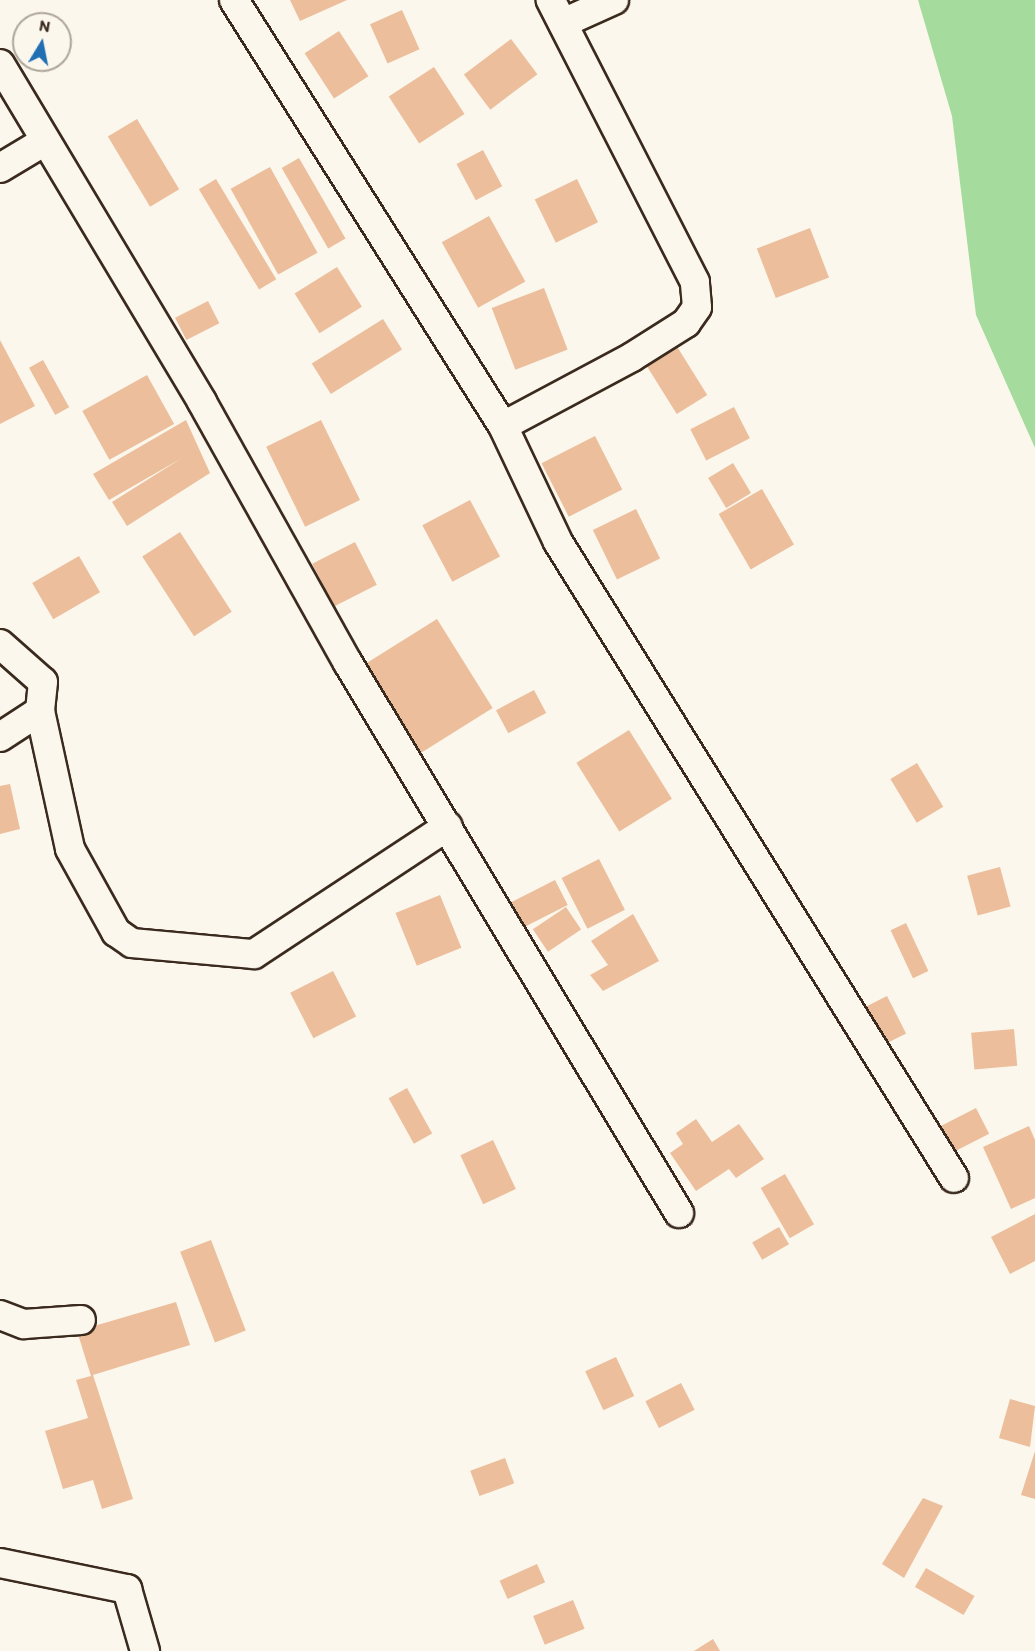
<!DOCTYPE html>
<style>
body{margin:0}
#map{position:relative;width:1035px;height:1651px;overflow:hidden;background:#fbf7ec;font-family:Itim,sans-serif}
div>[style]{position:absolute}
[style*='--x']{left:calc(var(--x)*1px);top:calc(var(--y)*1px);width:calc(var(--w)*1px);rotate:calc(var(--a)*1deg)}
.green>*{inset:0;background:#a6db9e}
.building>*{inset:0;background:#ecbe9c;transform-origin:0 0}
.roads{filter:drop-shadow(2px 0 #3b2a1e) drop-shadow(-2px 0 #3b2a1e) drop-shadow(0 2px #3b2a1e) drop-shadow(0 -2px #3b2a1e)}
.street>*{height:28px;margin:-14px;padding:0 14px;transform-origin:14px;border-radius:14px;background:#fbf7ec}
span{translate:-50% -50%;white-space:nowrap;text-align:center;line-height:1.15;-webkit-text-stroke:5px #fbf7ec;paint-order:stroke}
.north{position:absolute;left:12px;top:12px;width:60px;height:60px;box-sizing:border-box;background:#fbf7ec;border:2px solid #aea59a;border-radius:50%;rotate:10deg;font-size:16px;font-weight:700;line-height:24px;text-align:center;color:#3b2a1e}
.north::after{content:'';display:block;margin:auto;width:21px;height:27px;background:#1f6fb2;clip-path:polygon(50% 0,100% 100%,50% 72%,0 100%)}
</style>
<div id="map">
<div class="green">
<i style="clip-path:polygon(918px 0,1035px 0,1035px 448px,976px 315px,952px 116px)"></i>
</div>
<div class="building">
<i style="clip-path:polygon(290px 0,347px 0,300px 21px)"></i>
<i style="left:402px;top:10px;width:43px;height:35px;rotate:66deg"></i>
<i style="left:339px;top:31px;width:54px;height:41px;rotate:57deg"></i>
<i style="left:511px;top:39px;width:44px;height:59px;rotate:53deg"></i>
<i style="left:434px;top:67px;width:56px;height:54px;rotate:57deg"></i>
<i style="left:137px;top:119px;width:82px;height:34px;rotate:59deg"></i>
<i style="left:483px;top:150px;width:41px;height:30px;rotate:62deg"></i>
<i style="left:299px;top:158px;width:93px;height:20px;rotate:60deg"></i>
<i style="left:270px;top:167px;width:98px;height:45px;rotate:61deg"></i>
<i style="left:216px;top:179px;width:117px;height:20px;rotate:59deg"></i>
<i style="left:577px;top:179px;width:48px;height:47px;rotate:64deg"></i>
<i style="left:489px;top:216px;width:75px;height:54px;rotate:61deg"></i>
<i style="left:810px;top:228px;width:53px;height:57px;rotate:69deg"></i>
<i style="left:337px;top:267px;width:47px;height:50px;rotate:58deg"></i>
<i style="left:544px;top:288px;width:66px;height:56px;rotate:69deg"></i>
<i style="left:208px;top:301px;width:25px;height:37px;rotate:63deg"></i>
<i style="left:383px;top:319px;width:36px;height:84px;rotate:58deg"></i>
<i style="clip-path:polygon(0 340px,35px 406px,0 424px)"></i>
<i style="left:676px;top:345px;width:59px;height:36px;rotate:58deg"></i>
<i style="left:43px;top:360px;width:54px;height:16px;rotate:61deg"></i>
<i style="left:147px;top:375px;width:56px;height:74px;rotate:61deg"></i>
<i style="left:734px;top:407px;width:35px;height:49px;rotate:63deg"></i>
<i style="clip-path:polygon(186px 420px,210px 473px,127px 526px,112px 502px,182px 458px,109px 500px,93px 474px)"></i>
<i style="left:321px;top:420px;width:89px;height:61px;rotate:64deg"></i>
<i style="left:595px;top:436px;width:60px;height:60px;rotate:63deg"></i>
<i style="left:733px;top:463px;width:35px;height:29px;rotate:59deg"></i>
<i style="left:762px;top:489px;width:64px;height:50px;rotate:60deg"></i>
<i style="left:470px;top:500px;width:64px;height:54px;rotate:62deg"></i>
<i style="left:636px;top:509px;width:55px;height:48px;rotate:64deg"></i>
<i style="left:180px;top:532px;width:95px;height:45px;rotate:57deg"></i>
<i style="left:355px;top:542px;width:48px;height:48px;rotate:63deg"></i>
<i style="left:79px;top:556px;width:42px;height:54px;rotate:60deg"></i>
<i style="left:437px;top:619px;width:105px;height:88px;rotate:58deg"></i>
<i style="left:534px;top:690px;width:26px;height:43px;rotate:62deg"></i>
<i style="left:629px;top:730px;width:81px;height:62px;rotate:58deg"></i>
<i style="left:917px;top:763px;width:51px;height:31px;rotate:59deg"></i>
<i style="clip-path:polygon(10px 784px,20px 829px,0 834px,0 786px)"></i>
<i style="left:599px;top:859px;width:57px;height:42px;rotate:63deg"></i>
<i style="left:1000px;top:867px;width:41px;height:34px;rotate:75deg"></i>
<i style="left:555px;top:880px;width:28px;height:52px;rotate:63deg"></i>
<i style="left:440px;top:895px;width:57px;height:48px;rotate:68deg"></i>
<i style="left:566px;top:907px;width:27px;height:40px;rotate:56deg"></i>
<i style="clip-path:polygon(633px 914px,659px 961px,603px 991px,590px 975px,608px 965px,591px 941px)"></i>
<i style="left:906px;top:923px;width:53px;height:17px;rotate:65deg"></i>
<i style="left:333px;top:971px;width:51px;height:48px;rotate:63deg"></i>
<i style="left:887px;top:996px;width:42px;height:30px;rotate:63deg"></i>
<i style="left:1014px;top:1029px;width:37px;height:43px;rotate:85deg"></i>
<i style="left:407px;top:1088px;width:52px;height:21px;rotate:61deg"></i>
<i style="left:976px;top:1108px;width:29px;height:40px;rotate:63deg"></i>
<i style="clip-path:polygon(696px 1119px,712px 1142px,739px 1124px,764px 1159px,736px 1178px,729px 1169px,696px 1191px,670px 1153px,683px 1144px,676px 1133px)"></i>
<i style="clip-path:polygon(1029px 1126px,1035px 1140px,1035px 1198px,1011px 1209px,983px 1147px)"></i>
<i style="left:493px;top:1140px;width:54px;height:36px;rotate:65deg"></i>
<i style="left:785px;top:1174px;width:58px;height:28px;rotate:60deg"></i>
<i style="clip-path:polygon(1035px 1214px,1035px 1261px,1010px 1274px,991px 1237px)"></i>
<i style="left:779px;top:1227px;width:20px;height:31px;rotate:60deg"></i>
<i style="left:211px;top:1240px;width:97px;height:33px;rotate:69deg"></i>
<i style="clip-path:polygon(176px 1302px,190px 1345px,93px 1375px,133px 1499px,102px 1509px,93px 1480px,63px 1489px,45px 1431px,88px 1418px,76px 1380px,91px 1376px,77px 1331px)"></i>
<i style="left:616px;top:1357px;width:43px;height:34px;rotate:65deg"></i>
<i style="left:681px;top:1383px;width:30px;height:40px;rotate:63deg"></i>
<i style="clip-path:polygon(1010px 1399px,1035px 1406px,1030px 1447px,999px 1438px)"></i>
<i style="clip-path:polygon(1035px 1451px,1035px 1499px,1021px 1495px)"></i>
<i style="left:505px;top:1458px;width:27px;height:37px;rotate:70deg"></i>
<i style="clip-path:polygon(923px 1498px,943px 1506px,904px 1578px,882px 1564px)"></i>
<i style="left:537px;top:1564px;width:20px;height:41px;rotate:66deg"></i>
<i style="left:926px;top:1568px;width:56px;height:22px;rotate:30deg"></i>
<i style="left:573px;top:1600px;width:31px;height:43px;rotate:68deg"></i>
<i style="clip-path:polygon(713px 1639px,720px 1651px,694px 1651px)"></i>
</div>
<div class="roads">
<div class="street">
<i style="--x:234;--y:0;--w:504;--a:57.73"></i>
<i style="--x:503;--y:426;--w:128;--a:64.6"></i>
<i style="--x:558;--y:542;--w:749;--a:58.09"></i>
<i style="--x:563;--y:23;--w:56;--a:-24.3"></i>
<i style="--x:0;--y:64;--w:394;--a:59.1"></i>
<i style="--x:202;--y:402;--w:299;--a:60.8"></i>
<i style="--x:348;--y:663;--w:642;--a:58.96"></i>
<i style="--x:0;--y:168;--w:52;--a:-31"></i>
<i style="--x:503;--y:426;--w:146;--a:-28.1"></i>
<i style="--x:632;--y:357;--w:64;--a:-32.2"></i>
<i style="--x:686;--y:323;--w:19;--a:-55"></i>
<i style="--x:697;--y:307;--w:25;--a:-95"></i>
<i style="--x:695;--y:282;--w:317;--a:-117.1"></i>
<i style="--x:0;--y:644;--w:57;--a:41.5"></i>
<i style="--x:43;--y:682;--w:29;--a:96"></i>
<i style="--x:40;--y:711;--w:141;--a:77.7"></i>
<i style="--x:70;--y:849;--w:95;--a:61"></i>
<i style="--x:116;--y:932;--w:19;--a:35"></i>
<i style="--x:132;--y:943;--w:122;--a:5.2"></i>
<i style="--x:254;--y:954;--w:232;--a:-33.4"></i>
<i style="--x:0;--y:737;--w:48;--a:-33"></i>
<i style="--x:0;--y:1315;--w:26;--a:21"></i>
<i style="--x:24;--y:1324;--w:57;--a:-4"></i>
<i style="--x:0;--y:1563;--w:130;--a:11.6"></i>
<i style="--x:127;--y:1589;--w:65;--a:73.8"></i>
</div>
</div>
<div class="north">N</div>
</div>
